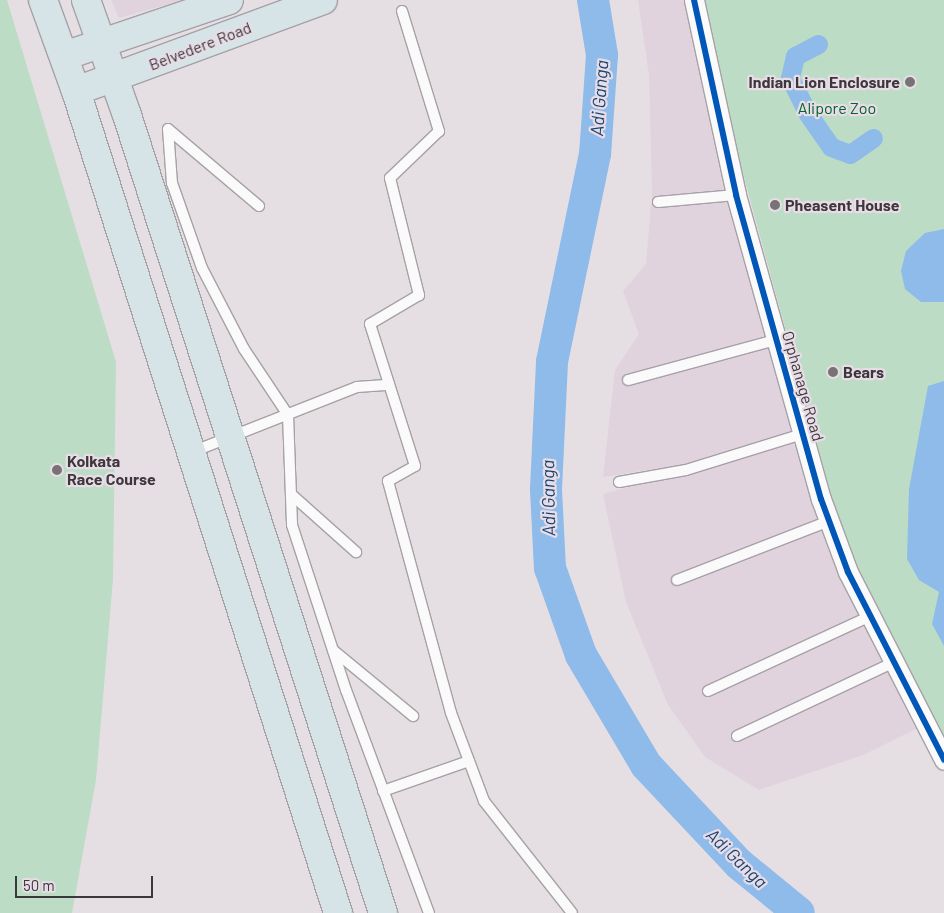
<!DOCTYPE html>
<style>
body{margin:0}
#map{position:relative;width:944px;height:913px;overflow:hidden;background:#e5dfe4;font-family:Barlow,sans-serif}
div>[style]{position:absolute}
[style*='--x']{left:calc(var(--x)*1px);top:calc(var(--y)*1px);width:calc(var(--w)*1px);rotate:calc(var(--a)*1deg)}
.built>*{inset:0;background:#e0d3de}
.green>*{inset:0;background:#bddcc5}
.water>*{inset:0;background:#8ebbea}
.canal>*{height:19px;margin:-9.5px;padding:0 9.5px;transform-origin:9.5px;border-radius:9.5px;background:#8ebbea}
.river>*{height:32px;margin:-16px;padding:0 16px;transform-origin:16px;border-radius:16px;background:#8ebbea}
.roads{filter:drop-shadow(1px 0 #a6a1a5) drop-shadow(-1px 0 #a6a1a5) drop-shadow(0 1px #a6a1a5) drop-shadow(0 -1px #a6a1a5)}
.service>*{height:10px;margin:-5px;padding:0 5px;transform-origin:5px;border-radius:5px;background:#fbfafb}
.minor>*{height:19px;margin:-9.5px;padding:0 9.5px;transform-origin:9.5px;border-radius:9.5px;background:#fbfafb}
.trunk>*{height:28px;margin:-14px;padding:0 14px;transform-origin:14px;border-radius:14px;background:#d6e4e8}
.cycleway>*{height:6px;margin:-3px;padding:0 3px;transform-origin:3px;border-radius:3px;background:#0057b8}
.dots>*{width:14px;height:14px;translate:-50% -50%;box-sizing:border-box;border:2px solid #e8dce6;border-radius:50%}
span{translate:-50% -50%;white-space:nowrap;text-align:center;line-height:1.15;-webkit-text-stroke:4.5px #e8dce6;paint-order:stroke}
.street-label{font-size:16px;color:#3c373b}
.poi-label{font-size:16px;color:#3c373b;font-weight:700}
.right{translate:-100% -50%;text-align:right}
.left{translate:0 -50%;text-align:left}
.park-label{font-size:16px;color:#01642f}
.water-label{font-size:18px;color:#174570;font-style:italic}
.scale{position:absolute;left:15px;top:876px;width:138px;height:22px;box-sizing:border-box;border:2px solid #3c373b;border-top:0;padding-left:6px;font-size:15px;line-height:18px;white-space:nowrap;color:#3c373b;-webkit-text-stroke:4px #e8dce6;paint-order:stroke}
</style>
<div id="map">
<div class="built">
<i style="clip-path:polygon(111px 0,183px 0,119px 18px)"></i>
<i style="clip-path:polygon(638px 0,687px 0,792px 431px,686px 464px,603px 477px,615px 370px,639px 334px,623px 291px,646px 264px,652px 193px,649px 75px)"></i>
<i style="clip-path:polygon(793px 442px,918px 728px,861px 756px,759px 790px,705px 757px,668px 705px,626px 602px,603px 494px)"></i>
</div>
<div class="green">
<i style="clip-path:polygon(0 0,7px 0,116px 362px,113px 579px,96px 780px,72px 913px,0 913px)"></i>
<i style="clip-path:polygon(703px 0,944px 0,944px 751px,852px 572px,740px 163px)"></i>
</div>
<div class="water">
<i style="clip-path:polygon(944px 229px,944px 302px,921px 302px,905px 289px,901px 271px,906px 251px,925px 233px)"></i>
<i style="clip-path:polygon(944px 381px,944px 646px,932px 624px,939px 592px,919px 580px,907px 559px,909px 489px,928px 386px)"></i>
</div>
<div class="canal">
<i style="--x:818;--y:44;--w:26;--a:152"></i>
<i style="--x:795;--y:56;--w:23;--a:103"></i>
<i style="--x:790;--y:78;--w:40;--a:63.4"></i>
<i style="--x:808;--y:114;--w:40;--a:55.1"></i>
<i style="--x:831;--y:147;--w:20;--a:20"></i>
<i style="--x:850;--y:154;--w:28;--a:-35"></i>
</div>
<div class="river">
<i style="--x:593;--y:0;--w:56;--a:80.7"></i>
<i style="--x:602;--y:55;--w:99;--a:94"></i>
<i style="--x:595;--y:154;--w:212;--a:101.7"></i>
<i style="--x:552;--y:362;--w:128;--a:92.7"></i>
<i style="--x:546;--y:490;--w:78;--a:87.1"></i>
<i style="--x:550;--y:568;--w:92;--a:70.4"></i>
<i style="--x:581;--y:655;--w:128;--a:59.4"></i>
<i style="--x:646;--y:765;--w:136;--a:46.8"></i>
<i style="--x:739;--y:864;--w:77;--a:39.2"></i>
</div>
<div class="roads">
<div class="service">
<i style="--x:402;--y:11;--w:126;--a:72.9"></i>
<i style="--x:439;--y:131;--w:68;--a:136.2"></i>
<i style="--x:390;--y:178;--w:121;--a:76.1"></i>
<i style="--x:419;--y:295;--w:57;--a:149.4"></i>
<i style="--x:370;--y:324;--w:149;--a:72.4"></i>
<i style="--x:415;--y:466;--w:31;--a:151"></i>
<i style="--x:388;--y:481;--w:240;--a:74.8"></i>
<i style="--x:451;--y:713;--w:94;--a:69.4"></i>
<i style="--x:484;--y:801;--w:142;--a:51.8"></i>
<i style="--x:658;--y:202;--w:78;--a:-5.1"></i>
<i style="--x:259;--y:206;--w:119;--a:-139.8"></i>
<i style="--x:168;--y:129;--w:54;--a:85.8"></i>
<i style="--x:172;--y:183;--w:90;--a:70.6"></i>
<i style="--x:202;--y:268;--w:91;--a:62.6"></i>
<i style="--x:244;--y:349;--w:79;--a:56.3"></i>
<i style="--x:288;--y:415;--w:110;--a:87.9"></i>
<i style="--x:292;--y:525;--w:174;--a:71.9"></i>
<i style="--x:346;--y:690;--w:238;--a:69.6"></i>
<i style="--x:628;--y:380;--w:152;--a:-15.2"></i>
<i style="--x:192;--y:452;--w:177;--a:-21.5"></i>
<i style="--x:357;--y:387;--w:32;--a:-4"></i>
<i style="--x:619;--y:482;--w:68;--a:-10.2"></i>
<i style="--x:686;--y:470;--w:121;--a:-17.2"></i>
<i style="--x:292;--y:495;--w:86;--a:41.7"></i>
<i style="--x:677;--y:580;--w:163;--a:-21.2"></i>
<i style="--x:333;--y:650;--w:104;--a:39.5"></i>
<i style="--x:708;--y:691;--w:179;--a:-24.8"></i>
<i style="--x:737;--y:736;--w:171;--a:-25.2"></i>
<i style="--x:383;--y:791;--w:91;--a:-19.2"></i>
</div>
<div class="minor">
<i style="--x:694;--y:0;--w:199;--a:77.8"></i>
<i style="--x:736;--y:195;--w:316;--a:74.4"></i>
<i style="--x:821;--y:499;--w:78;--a:69.7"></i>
<i style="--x:848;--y:572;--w:211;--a:62.9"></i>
</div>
<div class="trunk">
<i style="--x:43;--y:0;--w:97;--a:70.1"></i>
<i style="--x:76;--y:91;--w:863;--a:72.32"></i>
<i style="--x:86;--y:0;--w:122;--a:70.4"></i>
<i style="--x:127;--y:115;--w:838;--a:72.21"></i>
<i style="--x:64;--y:56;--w:174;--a:-18.7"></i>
<i style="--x:76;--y:91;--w:263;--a:-20.2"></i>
</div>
</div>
<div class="cycleway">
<i style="--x:694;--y:0;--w:199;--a:77.8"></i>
<i style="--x:736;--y:195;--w:316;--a:74.4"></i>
<i style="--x:821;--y:499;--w:78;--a:69.7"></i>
<i style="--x:848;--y:572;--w:211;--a:62.9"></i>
</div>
<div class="dots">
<i style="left:910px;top:82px;background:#777276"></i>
<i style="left:775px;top:205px;background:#777276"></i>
<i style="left:833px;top:372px;background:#777276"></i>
<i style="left:57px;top:470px;background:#777276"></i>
</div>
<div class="street-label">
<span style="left:200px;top:46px;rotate:-21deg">Belvedere Road</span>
<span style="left:803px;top:386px;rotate:74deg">Orphanage Road</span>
</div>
<div class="poi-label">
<span class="right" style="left:900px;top:82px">Indian Lion Enclosure</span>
<span class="left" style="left:785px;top:205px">Pheasent House</span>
<span class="left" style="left:843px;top:372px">Bears</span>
<span class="left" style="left:67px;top:470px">Kolkata<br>Race Course</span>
</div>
<div class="park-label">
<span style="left:837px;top:108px">Alipore Zoo</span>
</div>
<div class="water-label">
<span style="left:599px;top:98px;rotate:-86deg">Adi Ganga</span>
<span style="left:548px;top:498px;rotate:-91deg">Adi Ganga</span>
<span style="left:737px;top:858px;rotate:44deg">Adi Ganga</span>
</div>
<div class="scale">50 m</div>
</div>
